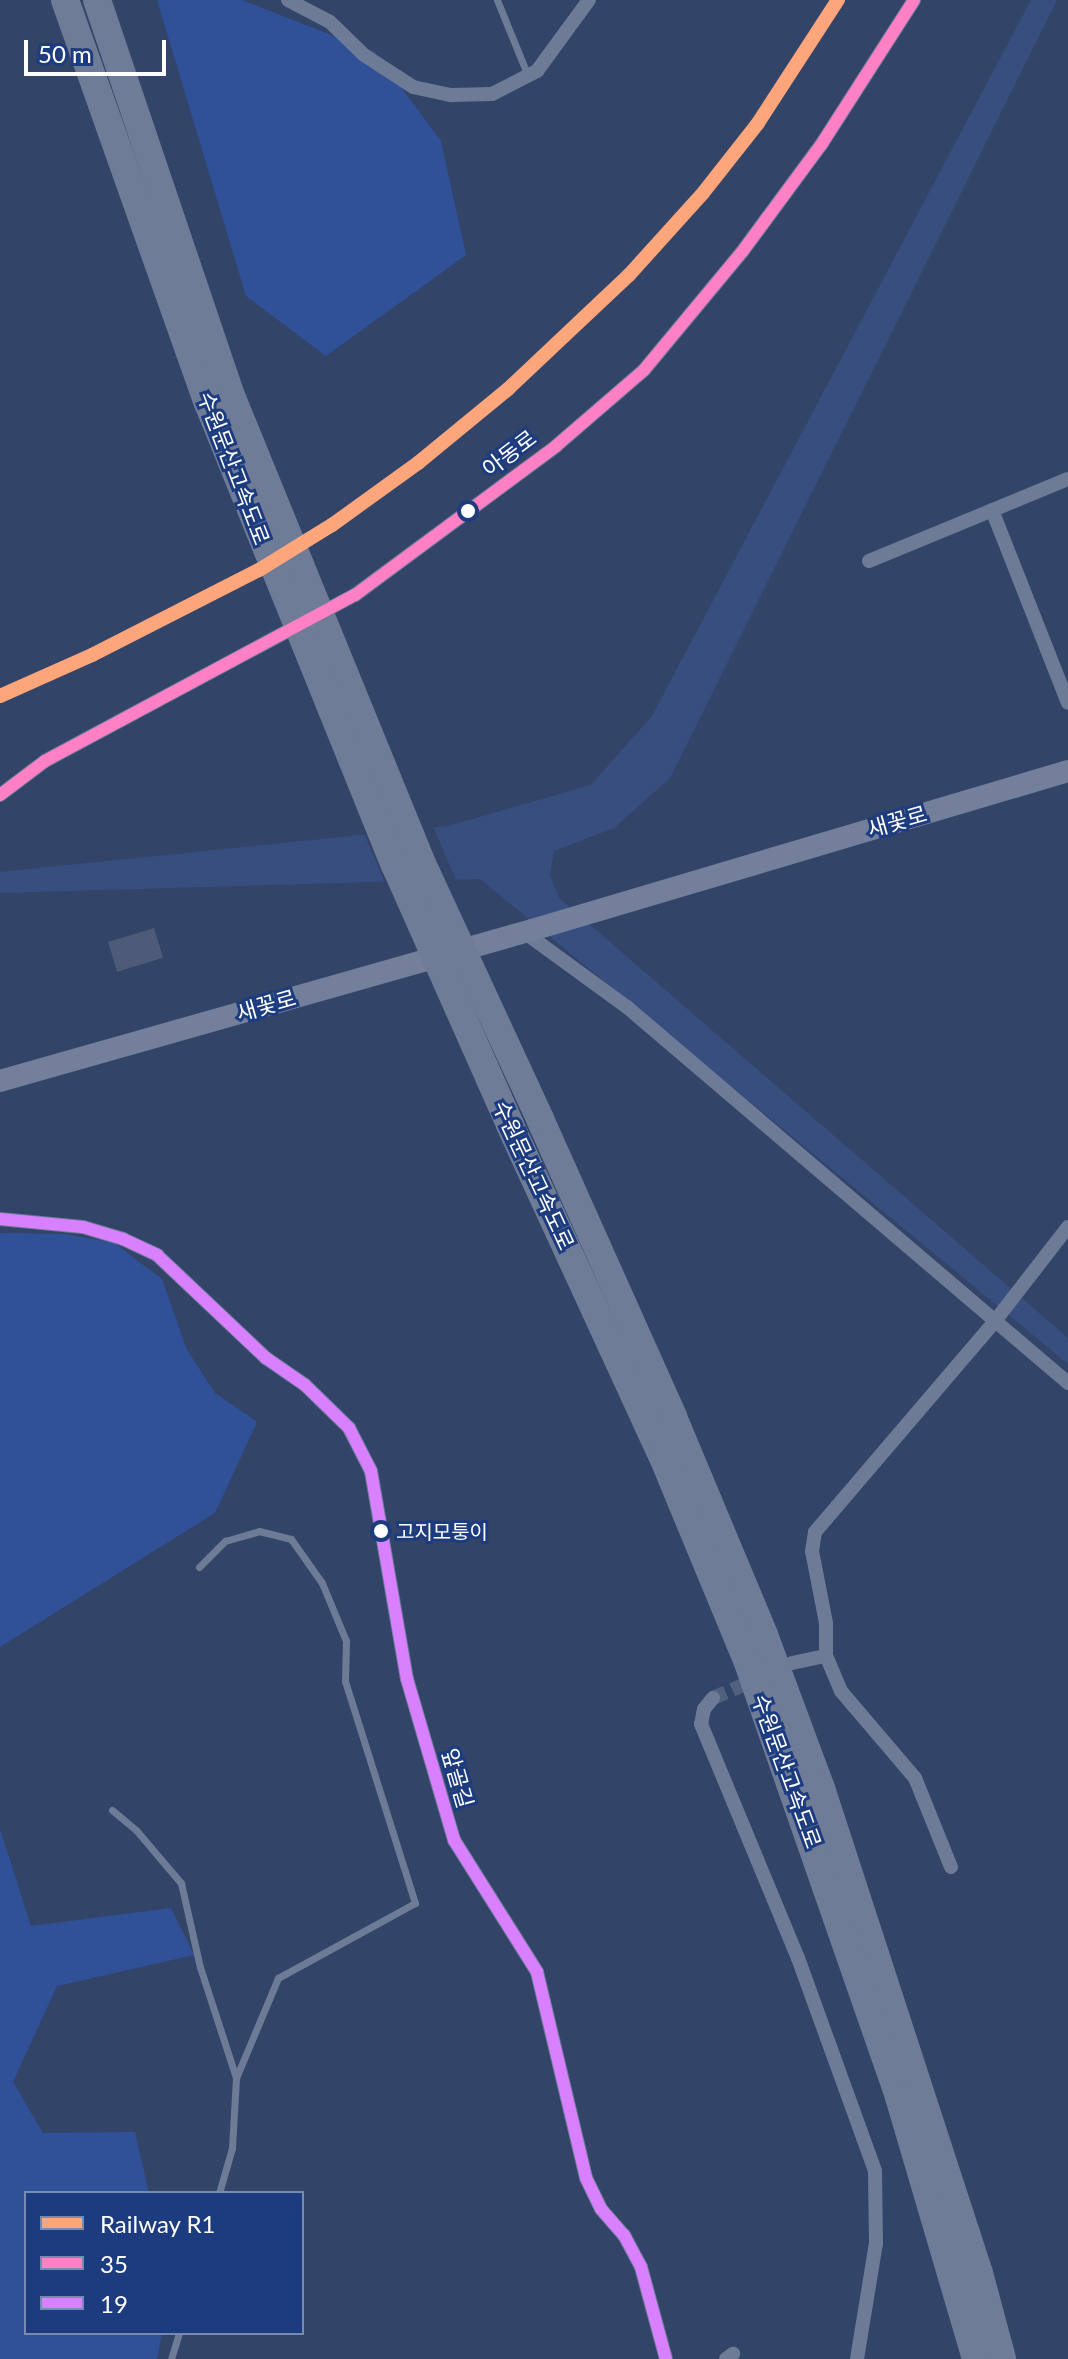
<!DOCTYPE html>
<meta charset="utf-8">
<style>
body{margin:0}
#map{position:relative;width:1068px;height:2359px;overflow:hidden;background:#334469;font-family:Lato,"Noto Sans KR",sans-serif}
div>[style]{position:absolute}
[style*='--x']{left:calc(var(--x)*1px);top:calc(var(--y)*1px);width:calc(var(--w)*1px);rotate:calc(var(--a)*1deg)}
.green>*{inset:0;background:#305197}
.water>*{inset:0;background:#384e7f}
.pier>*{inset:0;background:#334469}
.building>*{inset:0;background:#4d5b79;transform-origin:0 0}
.street-tunnel>*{height:14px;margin-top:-7px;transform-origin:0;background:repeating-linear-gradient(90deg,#526080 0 14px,transparent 0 21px)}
.lane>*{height:7px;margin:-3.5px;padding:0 3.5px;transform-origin:3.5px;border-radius:3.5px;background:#6e7b97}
.street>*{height:14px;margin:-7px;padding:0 7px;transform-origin:7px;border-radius:7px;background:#6e7b97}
.secondary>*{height:22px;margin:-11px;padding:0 11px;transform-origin:11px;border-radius:11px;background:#74809b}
.highway>*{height:28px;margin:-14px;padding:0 14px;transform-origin:14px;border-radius:14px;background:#6f7c98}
.highway-bridge>*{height:28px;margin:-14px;padding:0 14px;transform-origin:14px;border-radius:14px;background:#6f7c98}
.bus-1>*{height:12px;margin:-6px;padding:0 6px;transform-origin:6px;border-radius:6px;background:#ff80c5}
.bus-2>*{height:12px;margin:-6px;padding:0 6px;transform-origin:6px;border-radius:6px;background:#d880ff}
.rail-1>*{height:14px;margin:-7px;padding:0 7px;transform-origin:7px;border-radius:7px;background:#fea67b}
.dots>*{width:22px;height:22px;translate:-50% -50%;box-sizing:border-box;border:4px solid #1d3c7f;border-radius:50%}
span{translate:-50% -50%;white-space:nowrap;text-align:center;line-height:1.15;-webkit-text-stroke:6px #1d3c7f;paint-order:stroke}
.bus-label{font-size:20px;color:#fff}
.left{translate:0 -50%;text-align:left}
.street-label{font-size:22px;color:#fff}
.legend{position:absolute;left:24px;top:2191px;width:280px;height:144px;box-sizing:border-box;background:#1d3c7f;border:2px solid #778ab2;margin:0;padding:10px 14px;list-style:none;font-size:24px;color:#fff}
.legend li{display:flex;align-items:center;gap:16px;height:40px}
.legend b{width:40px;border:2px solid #778ab2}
.scale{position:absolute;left:24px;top:40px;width:142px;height:36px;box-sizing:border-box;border:4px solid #fff;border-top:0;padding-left:10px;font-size:24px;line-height:28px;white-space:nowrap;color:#fff;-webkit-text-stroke:6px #1d3c7f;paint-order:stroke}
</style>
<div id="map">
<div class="green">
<i style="clip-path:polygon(157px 0,242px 0,375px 52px,441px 141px,466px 255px,326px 356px,246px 296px)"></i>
<i style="clip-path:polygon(0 1233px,64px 1234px,114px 1243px,162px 1279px,187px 1350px,215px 1393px,257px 1422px,215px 1513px,0 1647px)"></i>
<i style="clip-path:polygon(0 1829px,31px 1926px,171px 1908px,194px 1955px,57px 1986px,13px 2082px,43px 2133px,135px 2132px,149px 2193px,26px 2193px,26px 2333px,162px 2333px,157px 2359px,0 2359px)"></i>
</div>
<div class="water">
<i style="clip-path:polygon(1031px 0,1057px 0,670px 778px,614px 828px,554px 851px,550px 875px,559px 898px,1068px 1338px,1068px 1364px,480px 879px,0 893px,0 872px,448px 826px,591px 785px,652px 716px)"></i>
</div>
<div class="pier">
<i style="clip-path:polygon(432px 824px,458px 885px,387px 887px,363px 831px)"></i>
</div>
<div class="building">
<i style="left:154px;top:928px;width:31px;height:48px;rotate:73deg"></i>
</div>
<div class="street-tunnel">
<i style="--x:713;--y:1698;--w:48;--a:-23.4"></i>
</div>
<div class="lane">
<i style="--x:497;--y:0;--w:82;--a:67.8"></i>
<i style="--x:199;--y:1567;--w:37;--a:-45"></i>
<i style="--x:225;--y:1541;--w:35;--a:-16"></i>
<i style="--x:259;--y:1531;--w:33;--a:14"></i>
<i style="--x:291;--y:1539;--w:54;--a:54.8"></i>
<i style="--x:322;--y:1583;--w:63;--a:67.5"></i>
<i style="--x:346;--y:1641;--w:40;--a:91.4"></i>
<i style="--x:345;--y:1681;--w:233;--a:72.5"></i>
<i style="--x:415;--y:1903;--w:156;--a:151.3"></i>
<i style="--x:278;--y:1978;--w:108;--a:112.8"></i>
<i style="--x:236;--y:2078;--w:70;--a:93.3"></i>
<i style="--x:232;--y:2148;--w:47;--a:106.1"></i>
<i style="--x:112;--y:1810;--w:31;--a:40"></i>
<i style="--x:136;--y:1830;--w:70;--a:49.7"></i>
<i style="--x:181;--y:1883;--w:86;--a:77.3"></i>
<i style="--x:200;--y:1967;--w:117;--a:72"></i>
<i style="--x:171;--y:2359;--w:27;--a:-73"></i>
</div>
<div class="street">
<i style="--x:288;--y:0;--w:47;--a:27.6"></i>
<i style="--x:330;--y:22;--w:47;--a:44.1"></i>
<i style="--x:364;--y:55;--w:59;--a:33.1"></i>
<i style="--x:413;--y:87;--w:40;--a:12"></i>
<i style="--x:452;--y:95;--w:40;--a:-1.4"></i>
<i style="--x:492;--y:94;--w:51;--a:-27.1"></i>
<i style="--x:537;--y:71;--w:88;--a:-53.8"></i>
<i style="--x:992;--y:510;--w:207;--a:68.5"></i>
<i style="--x:869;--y:561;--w:215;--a:-22.4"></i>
<i style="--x:0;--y:795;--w:56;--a:-37.1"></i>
<i style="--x:45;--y:761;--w:352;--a:-28.2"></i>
<i style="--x:355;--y:595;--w:250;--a:-36.5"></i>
<i style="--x:556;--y:446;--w:116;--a:-40.8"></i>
<i style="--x:644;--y:370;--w:153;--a:-50.3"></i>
<i style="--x:742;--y:252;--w:133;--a:-53.6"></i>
<i style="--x:821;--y:145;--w:172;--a:-57.3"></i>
<i style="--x:524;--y:932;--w:127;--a:36.1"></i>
<i style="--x:627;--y:1007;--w:580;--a:40.45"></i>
<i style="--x:0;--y:1219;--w:83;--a:5.5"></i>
<i style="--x:83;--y:1227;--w:42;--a:16.7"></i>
<i style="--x:123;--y:1239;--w:38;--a:25"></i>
<i style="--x:157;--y:1255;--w:150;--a:43.4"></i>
<i style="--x:266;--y:1358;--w:47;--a:34.7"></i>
<i style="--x:305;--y:1385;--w:62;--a:44.3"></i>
<i style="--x:349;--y:1428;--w:48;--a:62.9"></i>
<i style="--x:371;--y:1471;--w:211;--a:80.2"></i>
<i style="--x:407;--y:1679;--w:168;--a:73.7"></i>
<i style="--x:454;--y:1840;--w:156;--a:57.8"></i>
<i style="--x:537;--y:1972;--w:212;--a:76.6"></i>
<i style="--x:586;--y:2178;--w:34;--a:64"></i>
<i style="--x:601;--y:2209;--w:35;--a:49"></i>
<i style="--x:624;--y:2235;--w:36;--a:62"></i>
<i style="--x:641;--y:2267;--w:95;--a:74.8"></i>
<i style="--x:792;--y:1663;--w:35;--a:-12"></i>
<i style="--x:713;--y:1698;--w:14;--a:129"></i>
<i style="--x:704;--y:1709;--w:15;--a:101"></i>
<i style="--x:701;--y:1724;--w:253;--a:67.5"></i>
<i style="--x:798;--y:1958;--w:226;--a:70.1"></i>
<i style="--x:875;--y:2171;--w:72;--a:89.2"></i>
<i style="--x:876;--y:2243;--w:118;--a:99.3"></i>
<i style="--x:951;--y:1867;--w:96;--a:-112"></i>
<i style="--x:915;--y:1778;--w:114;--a:-130.4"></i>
<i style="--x:841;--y:1691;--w:38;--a:-113"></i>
<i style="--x:826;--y:1656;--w:33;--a:-90"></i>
<i style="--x:826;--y:1623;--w:73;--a:-101"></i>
<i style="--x:812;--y:1551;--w:19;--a:-81"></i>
<i style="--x:815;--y:1532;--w:277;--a:-49.5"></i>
<i style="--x:995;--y:1321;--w:119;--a:-52.2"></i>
<i style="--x:726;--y:2359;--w:9;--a:-36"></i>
</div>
<div class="secondary">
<i style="--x:0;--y:1081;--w:553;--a:-15.85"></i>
<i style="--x:532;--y:930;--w:559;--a:-16.52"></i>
</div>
<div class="highway">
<i style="--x:65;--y:0;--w:428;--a:70.5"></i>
<i style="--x:97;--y:0;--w:420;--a:71.3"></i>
<i style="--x:540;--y:1119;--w:326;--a:65.9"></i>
<i style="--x:673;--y:1417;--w:236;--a:67.3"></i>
<i style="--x:764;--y:1635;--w:163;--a:69.6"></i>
<i style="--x:821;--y:1788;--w:510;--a:71.96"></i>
<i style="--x:979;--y:2273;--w:89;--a:75"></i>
<i style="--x:510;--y:1125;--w:363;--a:65.3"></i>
<i style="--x:662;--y:1455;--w:222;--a:67.5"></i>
<i style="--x:747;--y:1660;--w:463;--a:70.8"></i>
<i style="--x:899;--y:2097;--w:273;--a:73.6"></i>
</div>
<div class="highway-bridge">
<i style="--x:232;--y:398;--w:498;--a:67.8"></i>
<i style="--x:420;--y:859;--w:286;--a:65.2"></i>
<i style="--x:208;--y:403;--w:498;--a:68"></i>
<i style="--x:395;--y:865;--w:284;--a:66.1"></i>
</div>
<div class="bus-1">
<i style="--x:0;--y:795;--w:56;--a:-37.1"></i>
<i style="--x:45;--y:761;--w:352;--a:-28.2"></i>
<i style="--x:355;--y:595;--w:250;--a:-36.5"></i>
<i style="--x:556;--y:446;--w:116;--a:-40.8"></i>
<i style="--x:644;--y:370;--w:153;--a:-50.3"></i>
<i style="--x:742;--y:252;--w:133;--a:-53.6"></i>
<i style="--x:821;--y:145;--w:172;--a:-57.3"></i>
</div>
<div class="bus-2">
<i style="--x:0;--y:1219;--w:83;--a:5.5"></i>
<i style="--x:83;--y:1227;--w:42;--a:16.7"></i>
<i style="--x:123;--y:1239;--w:38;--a:25"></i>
<i style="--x:157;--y:1255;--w:150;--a:43.4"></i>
<i style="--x:266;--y:1358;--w:47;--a:34.7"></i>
<i style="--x:305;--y:1385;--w:62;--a:44.3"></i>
<i style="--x:349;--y:1428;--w:48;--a:62.9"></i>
<i style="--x:371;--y:1471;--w:211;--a:80.2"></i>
<i style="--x:407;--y:1679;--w:168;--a:73.7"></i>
<i style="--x:454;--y:1840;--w:156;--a:57.8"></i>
<i style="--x:537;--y:1972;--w:212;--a:76.6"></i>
<i style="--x:586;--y:2178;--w:34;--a:64"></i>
<i style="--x:601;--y:2209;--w:35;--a:49"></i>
<i style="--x:624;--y:2235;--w:36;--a:62"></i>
<i style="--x:641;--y:2267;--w:95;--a:74.8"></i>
</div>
<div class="rail-1">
<i style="--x:0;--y:696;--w:101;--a:-24"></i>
<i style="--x:92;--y:655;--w:187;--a:-27"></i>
<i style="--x:259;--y:570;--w:86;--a:-31.7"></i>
<i style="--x:332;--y:525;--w:106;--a:-35.8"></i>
<i style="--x:418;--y:463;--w:117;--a:-39.4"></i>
<i style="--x:508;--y:389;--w:166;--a:-43.3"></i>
<i style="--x:629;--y:275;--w:110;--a:-47.9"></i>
<i style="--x:703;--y:193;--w:89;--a:-51.8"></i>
<i style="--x:758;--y:123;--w:147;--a:-57"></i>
</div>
<div class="dots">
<i style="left:468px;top:511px;background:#fff"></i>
<i style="left:381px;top:1531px;background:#fff"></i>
</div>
<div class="bus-label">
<span class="left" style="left:396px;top:1531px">고지모퉁이</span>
</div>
<div class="street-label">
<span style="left:509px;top:453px;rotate:-37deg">아동로</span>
<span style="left:234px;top:468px;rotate:69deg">수원문산고속도로</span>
<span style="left:897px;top:821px;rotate:-16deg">새꽃로</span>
<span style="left:266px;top:1005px;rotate:-16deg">새꽃로</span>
<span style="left:534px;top:1175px;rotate:65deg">수원문산고속도로</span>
<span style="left:787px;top:1771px;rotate:70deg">수원문산고속도로</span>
<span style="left:458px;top:1778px;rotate:74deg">앞골길</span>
</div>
<ul class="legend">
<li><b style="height:10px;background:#fea67b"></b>Railway R1</li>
<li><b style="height:10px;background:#ff80c5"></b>35</li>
<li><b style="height:10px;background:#d880ff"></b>19</li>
</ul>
<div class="scale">50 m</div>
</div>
